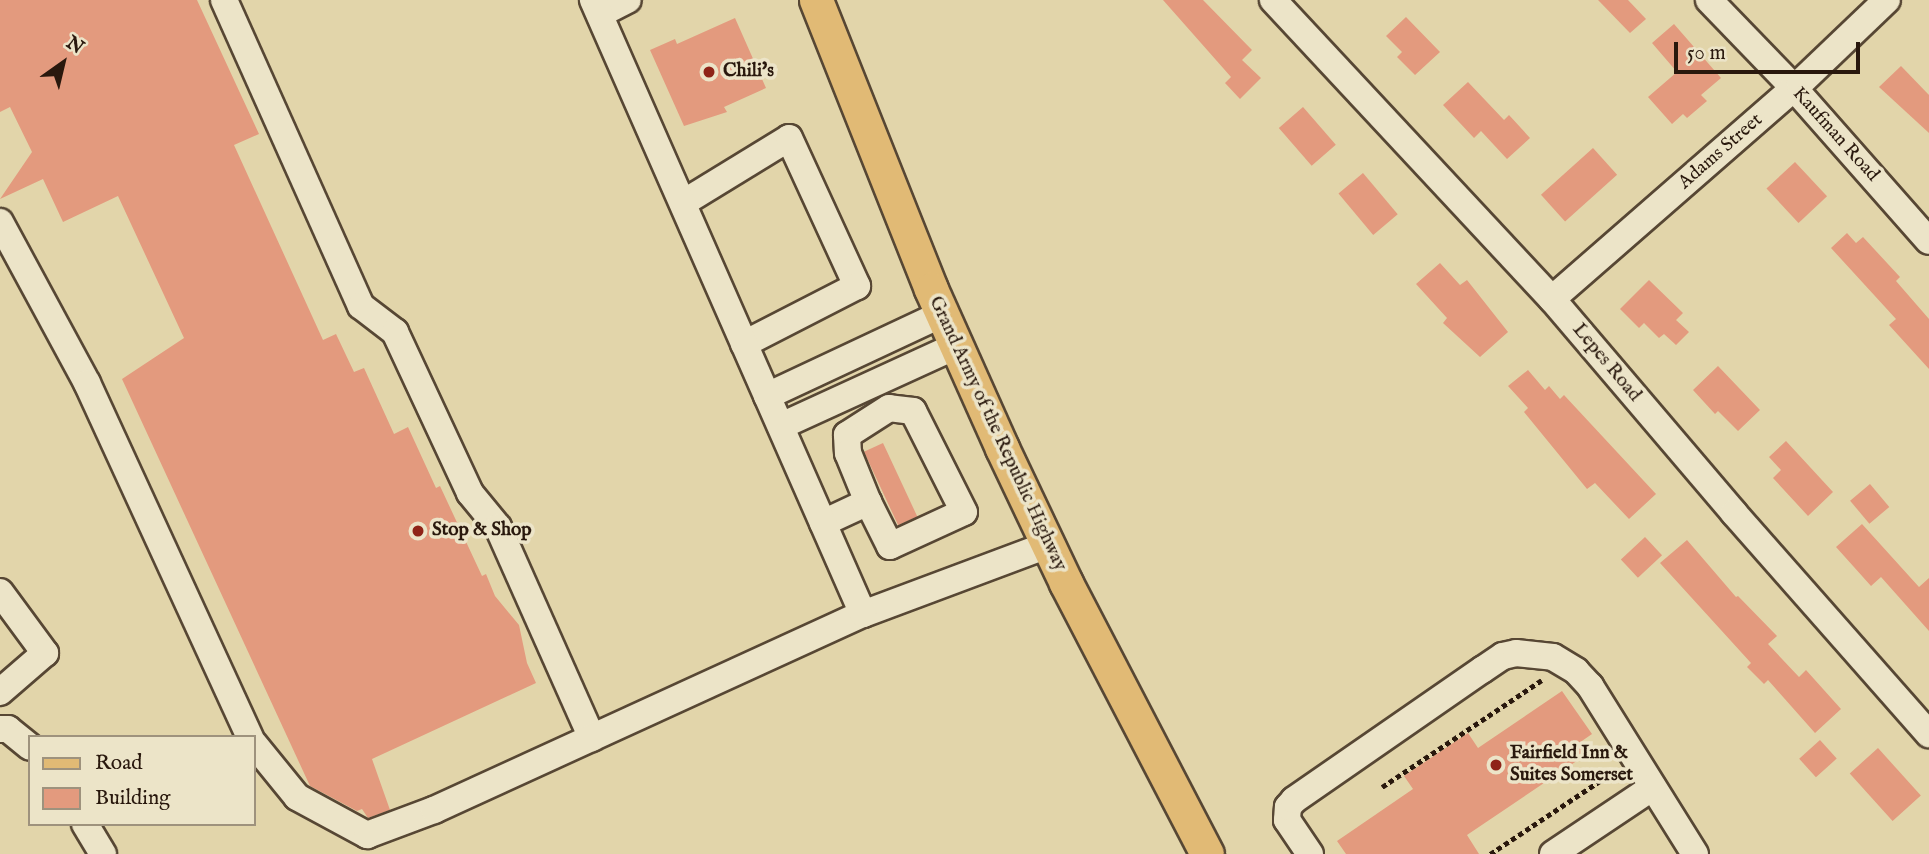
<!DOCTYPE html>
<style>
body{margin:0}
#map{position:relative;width:1929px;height:854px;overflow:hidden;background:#e2d5aa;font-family:"IM FELL English",serif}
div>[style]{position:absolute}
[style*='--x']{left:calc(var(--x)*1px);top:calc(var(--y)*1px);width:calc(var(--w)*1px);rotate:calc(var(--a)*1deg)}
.building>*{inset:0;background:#e39a7e;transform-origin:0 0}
.path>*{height:4.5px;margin-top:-2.25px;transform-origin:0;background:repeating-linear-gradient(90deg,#29180d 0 5px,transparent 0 8.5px)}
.roads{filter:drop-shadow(2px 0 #574734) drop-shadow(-2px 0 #574734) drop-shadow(0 2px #574734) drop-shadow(0 -2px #574734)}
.minor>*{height:26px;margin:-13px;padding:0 13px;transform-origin:13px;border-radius:13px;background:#ece4c8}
.major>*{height:33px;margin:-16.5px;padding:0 16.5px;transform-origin:16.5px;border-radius:16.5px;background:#e1ba75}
.dots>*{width:19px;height:19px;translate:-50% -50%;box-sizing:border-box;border:4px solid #ece4c8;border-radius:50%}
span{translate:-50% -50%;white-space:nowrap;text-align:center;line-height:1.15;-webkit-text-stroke:7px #ece4c8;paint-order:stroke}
.poi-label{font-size:19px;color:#29180d;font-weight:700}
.left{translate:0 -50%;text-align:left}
.street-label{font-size:19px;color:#29180d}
.legend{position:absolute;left:28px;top:735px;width:228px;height:91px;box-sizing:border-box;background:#ece4c8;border:2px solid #9e927d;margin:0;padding:9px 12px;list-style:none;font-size:21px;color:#29180d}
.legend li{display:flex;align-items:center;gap:14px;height:35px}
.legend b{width:35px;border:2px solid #9e927d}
.north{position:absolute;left:28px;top:28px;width:70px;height:70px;-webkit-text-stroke:5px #ece4c8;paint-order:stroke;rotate:34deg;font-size:19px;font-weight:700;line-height:28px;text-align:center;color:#29180d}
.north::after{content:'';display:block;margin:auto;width:24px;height:32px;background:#29180d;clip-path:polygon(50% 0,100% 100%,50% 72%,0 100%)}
.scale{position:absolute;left:1674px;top:42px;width:186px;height:32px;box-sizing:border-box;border:4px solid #29180d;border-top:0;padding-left:9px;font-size:21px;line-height:24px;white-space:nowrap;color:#29180d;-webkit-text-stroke:5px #ece4c8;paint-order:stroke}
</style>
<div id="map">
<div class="building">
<i style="clip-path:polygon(0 0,197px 0,259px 134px,234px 145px,323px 340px,336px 334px,354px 372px,364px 368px,394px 434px,408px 427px,436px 488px,440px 486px,482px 576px,486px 574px,495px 596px,519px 625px,527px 663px,536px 683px,372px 759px,390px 810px,368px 818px,362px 809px,357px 811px,310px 786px,122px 379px,184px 338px,118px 196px,63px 222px,43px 179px,0 199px,32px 152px,10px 107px,0 112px)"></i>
<i style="clip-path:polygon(1163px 0,1203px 0,1252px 50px,1242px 60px,1261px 78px,1240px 99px,1225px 83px,1231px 77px)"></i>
<i style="clip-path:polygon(1598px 0,1628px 0,1646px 19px,1630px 33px)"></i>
<i style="clip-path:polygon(1406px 17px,1440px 52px,1415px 75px,1397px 57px,1402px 52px,1386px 36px)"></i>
<i style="clip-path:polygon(735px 18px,766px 88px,724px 107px,727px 112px,684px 126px,650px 50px,675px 39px,677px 44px)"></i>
<i style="clip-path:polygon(1674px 24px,1721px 78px,1701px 95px,1707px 101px,1687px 118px,1683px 114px,1672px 124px,1648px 97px,1677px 72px,1652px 43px)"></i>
<i style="clip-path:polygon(1901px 66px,1929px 95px,1929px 133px,1879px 87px)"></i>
<i style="clip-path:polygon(1468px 82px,1504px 120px,1509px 115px,1530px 138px,1507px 159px,1481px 131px,1474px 138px,1443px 105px)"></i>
<i style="left:1303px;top:107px;width:50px;height:32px;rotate:49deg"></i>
<i style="left:1593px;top:148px;width:36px;height:70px;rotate:48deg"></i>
<i style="left:1795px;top:162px;width:47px;height:39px;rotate:47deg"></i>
<i style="left:1363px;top:173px;width:54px;height:32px;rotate:50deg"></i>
<i style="clip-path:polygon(1847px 233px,1856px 243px,1863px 237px,1900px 277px,1896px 281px,1929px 319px,1929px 369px,1889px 325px,1896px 319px,1831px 248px)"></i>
<i style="clip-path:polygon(1440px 263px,1460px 285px,1467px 280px,1508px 332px,1480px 357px,1443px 323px,1447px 318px,1416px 284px)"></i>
<i style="clip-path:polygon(1649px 280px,1683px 313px,1676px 320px,1689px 332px,1676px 345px,1664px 334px,1659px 338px,1644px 323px,1639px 328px,1620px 309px)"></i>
<i style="clip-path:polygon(1718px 366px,1760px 410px,1738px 431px,1718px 411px,1715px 414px,1693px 390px)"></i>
<i style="clip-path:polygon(1528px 370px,1545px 390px,1549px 386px,1560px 399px,1564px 395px,1656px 494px,1629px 519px,1595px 483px,1587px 489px,1524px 412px,1528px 408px,1508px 386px)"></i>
<i style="clip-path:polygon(1786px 441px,1833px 492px,1808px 516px,1773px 478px,1781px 470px,1769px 457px)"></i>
<i style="left:883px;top:443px;width:81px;height:21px;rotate:65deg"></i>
<i style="left:1870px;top:484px;width:30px;height:26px;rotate:50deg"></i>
<i style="clip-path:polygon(1862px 524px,1919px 587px,1929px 578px,1929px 631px,1881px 577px,1871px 586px,1836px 547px)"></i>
<i style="left:1645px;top:537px;width:25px;height:33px;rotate:47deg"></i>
<i style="clip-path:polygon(1687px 540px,1736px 597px,1738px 596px,1777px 636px,1768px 644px,1799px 677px,1806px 670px,1841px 709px,1815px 733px,1768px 680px,1764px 684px,1747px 667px,1751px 663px,1660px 563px)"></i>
<i style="clip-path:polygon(1562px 691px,1592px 734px,1579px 743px,1587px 754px,1467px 835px,1479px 854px,1346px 854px,1337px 841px,1413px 789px,1404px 776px,1468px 733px,1478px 748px)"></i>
<i style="left:1820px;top:740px;width:25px;height:28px;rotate:48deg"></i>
<i style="left:1878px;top:748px;width:64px;height:38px;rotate:48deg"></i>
</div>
<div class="path">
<i style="--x:1382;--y:787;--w:192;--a:-33.8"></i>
<i style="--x:1490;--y:854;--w:150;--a:-33.6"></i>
</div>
<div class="roads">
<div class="minor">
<i style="--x:224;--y:0;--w:335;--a:65.9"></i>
<i style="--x:361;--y:306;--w:43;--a:37.4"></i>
<i style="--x:395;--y:332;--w:178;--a:65"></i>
<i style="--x:470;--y:493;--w:44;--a:50.5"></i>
<i style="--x:498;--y:527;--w:231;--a:66"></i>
<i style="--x:1273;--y:0;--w:409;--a:47"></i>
<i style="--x:1552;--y:299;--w:281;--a:49.6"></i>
<i style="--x:1734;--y:513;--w:295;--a:48.6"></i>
<i style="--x:1709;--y:0;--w:121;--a:46"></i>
<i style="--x:1793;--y:87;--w:205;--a:48.6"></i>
<i style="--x:600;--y:14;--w:31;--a:-27"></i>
<i style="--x:683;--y:203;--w:124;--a:-31.5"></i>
<i style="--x:789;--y:138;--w:163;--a:65.3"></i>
<i style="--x:857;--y:286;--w:127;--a:152.8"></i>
<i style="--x:0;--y:222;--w:183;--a:61.6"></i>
<i style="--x:87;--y:383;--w:390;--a:65.3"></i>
<i style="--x:1552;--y:299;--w:329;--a:-41.1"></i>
<i style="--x:1800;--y:83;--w:120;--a:-43.7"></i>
<i style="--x:767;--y:396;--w:193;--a:-25.1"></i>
<i style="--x:781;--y:426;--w:192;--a:-24.6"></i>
<i style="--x:823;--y:523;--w:50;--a:-25"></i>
<i style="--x:868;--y:502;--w:49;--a:63.4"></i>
<i style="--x:890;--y:546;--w:81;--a:-24.7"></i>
<i style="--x:964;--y:512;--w:113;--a:-116.8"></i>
<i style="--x:913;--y:411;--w:24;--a:-173"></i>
<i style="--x:889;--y:408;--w:50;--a:147.3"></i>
<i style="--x:847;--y:435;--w:18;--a:87"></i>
<i style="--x:848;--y:453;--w:53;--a:67.8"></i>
<i style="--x:0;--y:592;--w:76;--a:53.6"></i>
<i style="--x:45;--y:653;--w:60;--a:139.1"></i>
<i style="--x:863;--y:614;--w:197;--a:-20.5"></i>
<i style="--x:0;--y:729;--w:8;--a:0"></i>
<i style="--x:8;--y:729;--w:28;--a:39"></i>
<i style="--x:254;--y:744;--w:68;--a:50.9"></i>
<i style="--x:297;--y:797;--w:80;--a:28.5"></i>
<i style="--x:367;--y:835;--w:72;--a:-20.5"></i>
<i style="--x:434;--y:810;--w:472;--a:-24.6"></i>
<i style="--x:863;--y:614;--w:671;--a:-113.74"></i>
<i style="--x:85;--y:824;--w:35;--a:59"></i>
<i style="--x:1310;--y:854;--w:41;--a:-124.1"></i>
<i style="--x:1287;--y:820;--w:13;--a:-86"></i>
<i style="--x:1288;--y:807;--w:9;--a:-49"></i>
<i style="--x:1294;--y:800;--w:229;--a:-34.7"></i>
<i style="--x:1482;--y:670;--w:25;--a:-34"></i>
<i style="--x:1503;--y:656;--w:13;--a:-13"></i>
<i style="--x:1516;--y:653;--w:37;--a:6"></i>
<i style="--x:1553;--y:657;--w:27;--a:31"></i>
<i style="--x:1576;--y:671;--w:21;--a:47"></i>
<i style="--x:1590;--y:686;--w:198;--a:58"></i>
<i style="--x:1553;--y:854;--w:120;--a:-33.8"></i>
</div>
<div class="major">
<i style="--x:816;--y:0;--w:311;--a:68.3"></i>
<i style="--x:931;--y:289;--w:174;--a:65.9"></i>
<i style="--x:1002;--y:448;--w:149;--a:64.6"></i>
<i style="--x:1066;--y:583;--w:305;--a:62.5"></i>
</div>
</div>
<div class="dots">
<i style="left:709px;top:72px;background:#8f2418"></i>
<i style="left:418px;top:531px;background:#8f2418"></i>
<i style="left:1496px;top:765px;background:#8f2418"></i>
</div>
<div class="poi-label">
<span class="left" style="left:723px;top:72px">Chili's</span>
<span class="left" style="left:432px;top:531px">Stop &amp; Shop</span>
<span class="left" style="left:1510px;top:765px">Fairfield Inn &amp;<br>Suites Somerset</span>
</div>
<div class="street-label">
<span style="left:1835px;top:135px;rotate:48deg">Kaufman Road</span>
<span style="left:1721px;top:152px;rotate:-41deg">Adams Street</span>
<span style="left:1606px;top:363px;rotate:50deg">Lepes Road</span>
<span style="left:997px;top:434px;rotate:65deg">Grand Army of the Republic Highway</span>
</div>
<ul class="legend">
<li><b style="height:9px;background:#e1ba75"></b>Road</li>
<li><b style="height:19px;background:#e39a7e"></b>Building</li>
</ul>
<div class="north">N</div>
<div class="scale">50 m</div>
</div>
